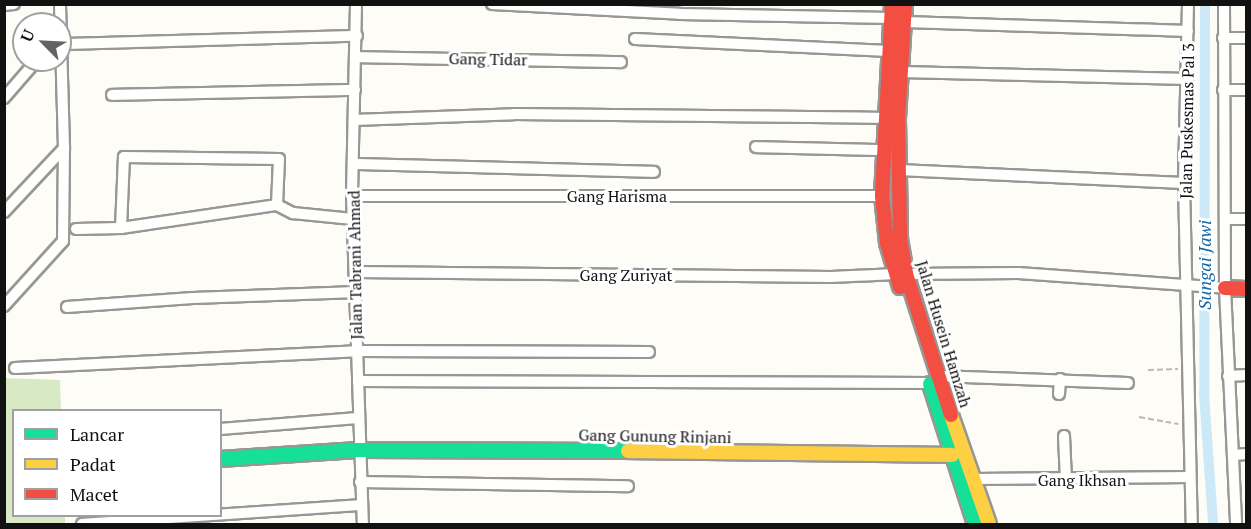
<!DOCTYPE html>
<style>
body{margin:0}
#map{position:relative;width:1251px;height:529px;overflow:hidden;background:#fdfcf7;font-family:"PT Serif",serif}
div>[style]{position:absolute}
[style*='--x']{left:calc(var(--x)*1px);top:calc(var(--y)*1px);width:calc(var(--w)*1px);rotate:calc(var(--a)*1deg)}
.forest>*{inset:0;background:#d8eac5}
.canal>*{height:10px;margin:-5px;padding:0 5px;transform-origin:5px;border-radius:5px;background:#cde8f7}
.path>*{height:1.5px;margin-top:-0.75px;transform-origin:0;background:repeating-linear-gradient(90deg,#b9b9b8 0 6px,transparent 0 9px)}
.roads{filter:drop-shadow(2px 0 #979795) drop-shadow(-2px 0 #979795) drop-shadow(0 2px #979795) drop-shadow(0 -2px #979795)}
.street>*{height:10px;margin:-5px;padding:0 5px;transform-origin:5px;border-radius:5px;background:#fffffe}
.fast>*{height:14px;margin:-7px;padding:0 7px;transform-origin:7px;border-radius:7px;background:#16e098}
.slow>*{height:14px;margin:-7px;padding:0 7px;transform-origin:7px;border-radius:7px;background:#ffcf43}
.jam>*{height:14px;margin:-7px;padding:0 7px;transform-origin:7px;border-radius:7px;background:#f24e42}
span{translate:-50% -50%;white-space:nowrap;text-align:center;line-height:1.15;-webkit-text-stroke:6px #fff;paint-order:stroke}
.street-label{font-size:16px;color:#111}
.water-label{font-size:18px;color:#1768a6;font-style:italic}
.frame{position:absolute;inset:0;border:6px solid #111;pointer-events:none}
.legend{position:absolute;left:12px;top:409px;width:210px;height:108px;box-sizing:border-box;background:#fff;border:2px solid #a0a0a0;margin:0;padding:8px 10px;list-style:none;font-size:18px;color:#111}
.legend li{display:flex;align-items:center;gap:12px;height:30px}
.legend b{width:30px;border:2px solid #a0a0a0}
.north{position:absolute;left:12px;top:12px;width:60px;height:60px;box-sizing:border-box;background:#fff;border:2px solid #a0a0a0;border-radius:50%;rotate:294deg;font-size:16px;font-weight:700;line-height:24px;text-align:center;color:#111}
.north::after{content:'';display:block;margin:auto;width:21px;height:27px;background:#646362;clip-path:polygon(50% 0,100% 100%,50% 72%,0 100%)}
</style>
<div id="map">
<div class="forest">
<i style="clip-path:polygon(5px 378px,60px 380px,61px 410px,14px 410px,14px 516px,65px 516px,65px 524px,5px 524px)"></i>
</div>
<div class="canal">
<i style="--x:1205;--y:4;--w:390;--a:90.1"></i>
<i style="--x:1204;--y:394;--w:130;--a:86"></i>
</div>
<div class="path">
<i style="--x:1148;--y:370;--w:30;--a:-2"></i>
<i style="--x:1139;--y:417;--w:40;--a:10"></i>
</div>
<div class="roads">
<div class="street">
<i style="--x:356;--y:4;--w:192;--a:91.2"></i>
<i style="--x:352;--y:196;--w:328;--a:88.1"></i>
<i style="--x:492;--y:4;--w:188;--a:3"></i>
<i style="--x:680;--y:14;--w:211;--a:1.1"></i>
<i style="--x:1188;--y:4;--w:179;--a:91.3"></i>
<i style="--x:1184;--y:183;--w:341;--a:88.7"></i>
<i style="--x:1224;--y:4;--w:284;--a:89.8"></i>
<i style="--x:1225;--y:288;--w:236;--a:87.3"></i>
<i style="--x:4;--y:5;--w:10;--a:-6"></i>
<i style="--x:905;--y:22;--w:283;--a:1.8"></i>
<i style="--x:1223;--y:38;--w:23;--a:0"></i>
<i style="--x:635;--y:39;--w:254;--a:2.7"></i>
<i style="--x:62;--y:44;--w:295;--a:-1.6"></i>
<i style="--x:356;--y:57;--w:265;--a:1.1"></i>
<i style="--x:902;--y:72;--w:286;--a:1.4"></i>
<i style="--x:1223;--y:90;--w:23;--a:0"></i>
<i style="--x:112;--y:95;--w:243;--a:-1.2"></i>
<i style="--x:4;--y:98;--w:50;--a:-49"></i>
<i style="--x:354;--y:120;--w:160;--a:-2.1"></i>
<i style="--x:514;--y:114;--w:372;--a:0.6"></i>
<i style="--x:756;--y:147;--w:127;--a:1.4"></i>
<i style="--x:353;--y:164;--w:301;--a:1.5"></i>
<i style="--x:898;--y:170;--w:286;--a:2.6"></i>
<i style="--x:352;--y:196;--w:530;--a:0"></i>
<i style="--x:4;--y:212;--w:88;--a:-46.8"></i>
<i style="--x:64;--y:148;--w:144;--a:-91.6"></i>
<i style="--x:1225;--y:219;--w:21;--a:0"></i>
<i style="--x:121;--y:228;--w:71;--a:-87.6"></i>
<i style="--x:124;--y:157;--w:155;--a:0.7"></i>
<i style="--x:279;--y:159;--w:46;--a:92.5"></i>
<i style="--x:76;--y:229;--w:45;--a:-1.3"></i>
<i style="--x:121;--y:228;--w:158;--a:-8.4"></i>
<i style="--x:277;--y:205;--w:18;--a:27"></i>
<i style="--x:293;--y:213;--w:60;--a:5.7"></i>
<i style="--x:357;--y:272;--w:474;--a:0.6"></i>
<i style="--x:831;--y:277;--w:65;--a:-2.6"></i>
<i style="--x:906;--y:274;--w:112;--a:-0.5"></i>
<i style="--x:1018;--y:273;--w:208;--a:4.1"></i>
<i style="--x:4;--y:306;--w:88;--a:-47.8"></i>
<i style="--x:63;--y:241;--w:93;--a:-89.4"></i>
<i style="--x:67;--y:307;--w:126;--a:-4.1"></i>
<i style="--x:193;--y:298;--w:164;--a:-2.1"></i>
<i style="--x:15;--y:368;--w:342;--a:-2.8"></i>
<i style="--x:357;--y:351;--w:292;--a:0.2"></i>
<i style="--x:937;--y:376;--w:191;--a:2.1"></i>
<i style="--x:1228;--y:376;--w:18;--a:-3"></i>
<i style="--x:358;--y:381;--w:572;--a:0.2"></i>
<i style="--x:1059;--y:394;--w:15;--a:-86"></i>
<i style="--x:220;--y:429;--w:138;--a:-4.6"></i>
<i style="--x:1064;--y:436;--w:44;--a:87.4"></i>
<i style="--x:1234;--y:455;--w:12;--a:-5"></i>
<i style="--x:974;--y:479;--w:216;--a:-0.5"></i>
<i style="--x:360;--y:482;--w:268;--a:0.9"></i>
<i style="--x:82;--y:524;--w:280;--a:-3.9"></i>
</div>
<div class="fast">
<i style="--x:930;--y:384;--w:147;--a:72.2"></i>
<i style="--x:220;--y:459;--w:138;--a:-3.7"></i>
<i style="--x:358;--y:450;--w:270;--a:0.2"></i>
</div>
<div class="slow">
<i style="--x:951;--y:415;--w:115;--a:70.8"></i>
<i style="--x:628;--y:451;--w:324;--a:0.7"></i>
</div>
<div class="jam">
<i style="--x:892;--y:4;--w:192;--a:93"></i>
<i style="--x:882;--y:196;--w:47;--a:83.9"></i>
<i style="--x:887;--y:243;--w:46;--a:73.5"></i>
<i style="--x:905;--y:4;--w:116;--a:93.5"></i>
<i style="--x:898;--y:120;--w:119;--a:89"></i>
<i style="--x:900;--y:239;--w:36;--a:80"></i>
<i style="--x:906;--y:274;--w:148;--a:72.3"></i>
<i style="--x:1225;--y:288;--w:21;--a:3"></i>
</div>
</div>
<div class="street-label">
<span style="left:488px;top:59px;rotate:1deg">Gang Tidar</span>
<span style="left:1187px;top:121px;rotate:-89deg">Jalan Puskesmas Pal 3</span>
<span style="left:617px;top:196px">Gang Harisma</span>
<span style="left:355px;top:265px;rotate:-91deg">Jalan Tabrani Ahmad</span>
<span style="left:626px;top:275px">Gang Zuriyat</span>
<span style="left:944px;top:334px;rotate:73deg">Jalan Husein Hamzah</span>
<span style="left:655px;top:436px;rotate:1deg">Gang Gunung Rinjani</span>
<span style="left:1082px;top:480px">Gang Ikhsan</span>
</div>
<div class="water-label">
<span style="left:1204px;top:265px;rotate:-90deg">Sungai Jawi</span>
</div>
<div class="frame"></div>
<ul class="legend">
<li><b style="height:8px;background:#16e098"></b>Lancar</li>
<li><b style="height:8px;background:#ffcf43"></b>Padat</li>
<li><b style="height:8px;background:#f24e42"></b>Macet</li>
</ul>
<div class="north">U</div>
</div>
